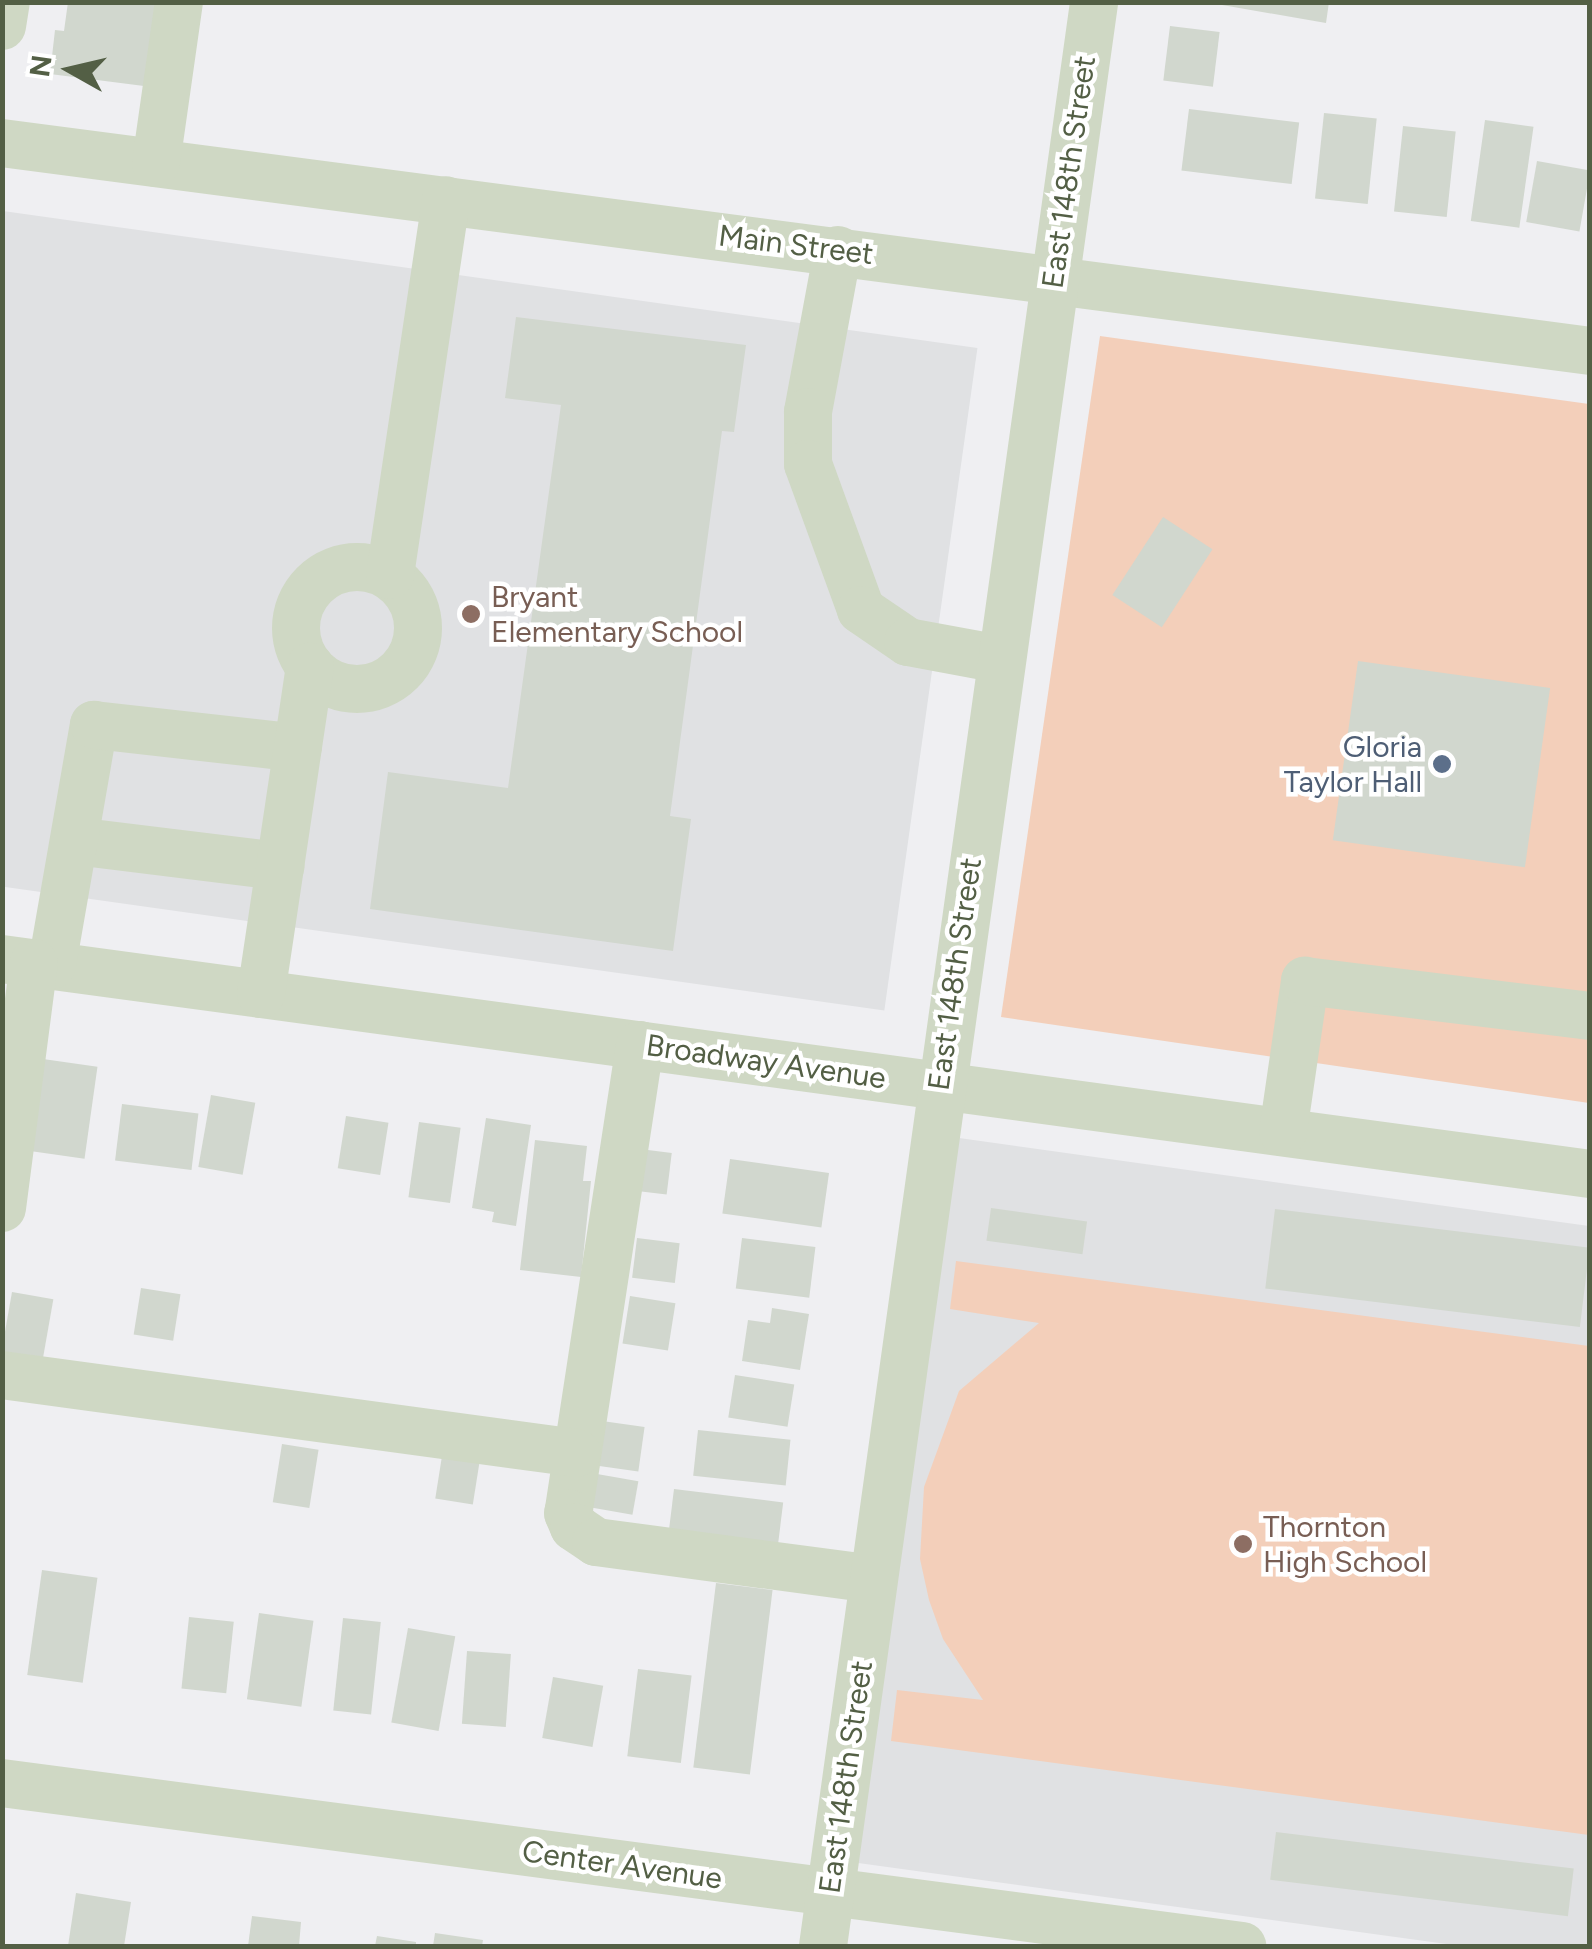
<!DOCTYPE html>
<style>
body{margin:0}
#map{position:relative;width:1592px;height:1949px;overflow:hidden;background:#efeff2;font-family:Figtree,sans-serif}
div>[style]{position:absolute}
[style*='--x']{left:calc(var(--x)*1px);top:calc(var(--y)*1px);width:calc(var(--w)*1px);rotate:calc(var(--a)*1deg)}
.education>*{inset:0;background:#e0e1e3;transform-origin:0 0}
.green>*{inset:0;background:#f3cfba}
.building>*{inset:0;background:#d1d7ce;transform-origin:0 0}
.minor>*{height:48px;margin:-24px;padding:0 24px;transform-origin:24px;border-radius:24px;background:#cfd8c4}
.minor>.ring{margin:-24px;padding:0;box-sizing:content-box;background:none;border:48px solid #cfd8c4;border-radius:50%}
.dots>*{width:28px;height:28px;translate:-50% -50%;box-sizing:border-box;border:5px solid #fff;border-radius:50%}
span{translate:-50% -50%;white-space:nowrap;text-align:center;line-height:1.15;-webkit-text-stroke:9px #fff;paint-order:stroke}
.street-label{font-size:30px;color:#535f45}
.education-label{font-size:30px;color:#785e54}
.left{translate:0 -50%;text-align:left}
.service-label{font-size:30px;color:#4e5e75}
.right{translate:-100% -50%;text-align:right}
.frame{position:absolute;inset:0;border:5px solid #535f45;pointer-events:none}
.north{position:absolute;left:20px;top:20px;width:100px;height:100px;-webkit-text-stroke:8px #fff;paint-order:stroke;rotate:278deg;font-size:28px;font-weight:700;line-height:40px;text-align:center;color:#535f45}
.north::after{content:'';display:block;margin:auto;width:35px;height:45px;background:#535f45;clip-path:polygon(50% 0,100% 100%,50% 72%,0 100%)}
</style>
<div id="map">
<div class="education">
<i style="left:3px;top:211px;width:984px;height:669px;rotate:8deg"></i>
<i style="clip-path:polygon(952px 1137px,1589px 1226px,1589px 1946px,1461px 1946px,851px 1862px)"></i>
</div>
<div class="green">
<i style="clip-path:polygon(1100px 336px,1589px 404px,1589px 1103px,1001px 1017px)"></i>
<i style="clip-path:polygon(956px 1261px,1589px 1346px,1589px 1835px,891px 1741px,897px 1690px,983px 1700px,943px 1639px,929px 1600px,920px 1559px,924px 1487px,959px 1391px,1039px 1323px,950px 1309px)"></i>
</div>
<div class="building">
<i style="clip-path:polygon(68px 2px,166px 2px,144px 86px,50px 74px,55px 30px,64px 31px)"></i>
<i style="clip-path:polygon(1205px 2px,1329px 2px,1326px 23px)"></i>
<i style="left:1170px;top:26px;width:50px;height:55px;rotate:7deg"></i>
<i style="left:1189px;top:109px;width:111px;height:62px;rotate:7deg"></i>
<i style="left:1324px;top:113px;width:53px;height:86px;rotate:6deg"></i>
<i style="left:1485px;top:120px;width:49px;height:102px;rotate:8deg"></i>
<i style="left:1403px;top:126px;width:53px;height:86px;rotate:6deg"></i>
<i style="left:1537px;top:161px;width:54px;height:62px;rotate:10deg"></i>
<i style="clip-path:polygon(516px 317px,746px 345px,734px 432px,722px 431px,670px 816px,691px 819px,673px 951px,370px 909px,388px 772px,508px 788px,561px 405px,505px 398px)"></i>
<i style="left:1163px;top:517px;width:59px;height:93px;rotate:33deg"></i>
<i style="left:1358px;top:661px;width:194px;height:181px;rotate:8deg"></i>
<i style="left:43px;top:1059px;width:55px;height:93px;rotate:8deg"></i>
<i style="left:211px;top:1095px;width:45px;height:73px;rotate:10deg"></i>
<i style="left:122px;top:1104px;width:77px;height:57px;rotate:7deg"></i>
<i style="left:346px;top:1116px;width:43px;height:53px;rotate:9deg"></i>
<i style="clip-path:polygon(486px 1118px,531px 1125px,516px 1226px,492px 1222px,494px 1212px,472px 1208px)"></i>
<i style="left:419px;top:1122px;width:42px;height:76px;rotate:8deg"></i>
<i style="clip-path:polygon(535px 1140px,587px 1146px,583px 1181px,591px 1181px,581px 1277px,520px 1270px)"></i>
<i style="left:640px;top:1149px;width:32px;height:42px;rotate:7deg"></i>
<i style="left:730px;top:1159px;width:100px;height:55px;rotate:8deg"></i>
<i style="left:991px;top:1208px;width:97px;height:33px;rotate:8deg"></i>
<i style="left:1275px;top:1209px;width:317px;height:80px;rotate:7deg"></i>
<i style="left:637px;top:1238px;width:43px;height:40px;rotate:7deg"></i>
<i style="left:742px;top:1238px;width:74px;height:51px;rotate:7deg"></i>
<i style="left:141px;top:1288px;width:40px;height:47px;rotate:9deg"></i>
<i style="left:12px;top:1292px;width:42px;height:61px;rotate:10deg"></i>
<i style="left:630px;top:1296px;width:46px;height:48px;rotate:9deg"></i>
<i style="clip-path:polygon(772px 1308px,809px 1314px,800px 1370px,742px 1361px,748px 1320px,770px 1323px)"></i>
<i style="left:735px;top:1375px;width:60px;height:43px;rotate:9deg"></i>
<i style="left:602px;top:1421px;width:43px;height:45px;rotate:8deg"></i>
<i style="left:698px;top:1430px;width:93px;height:46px;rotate:6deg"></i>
<i style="left:282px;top:1444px;width:37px;height:59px;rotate:9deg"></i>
<i style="left:442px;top:1456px;width:38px;height:43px;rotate:9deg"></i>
<i style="left:597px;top:1474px;width:42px;height:34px;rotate:10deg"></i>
<i style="left:674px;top:1489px;width:110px;height:52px;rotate:7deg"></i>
<i style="left:42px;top:1570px;width:56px;height:106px;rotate:8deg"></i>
<i style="left:716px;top:1583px;width:57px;height:186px;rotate:7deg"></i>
<i style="left:259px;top:1613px;width:55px;height:87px;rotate:8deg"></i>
<i style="left:189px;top:1617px;width:45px;height:72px;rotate:6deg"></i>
<i style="left:343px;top:1618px;width:38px;height:93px;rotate:6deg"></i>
<i style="left:408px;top:1628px;width:48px;height:96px;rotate:10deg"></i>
<i style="left:467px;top:1651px;width:44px;height:73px;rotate:4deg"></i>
<i style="left:638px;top:1669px;width:54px;height:88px;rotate:7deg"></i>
<i style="left:553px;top:1677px;width:51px;height:62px;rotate:10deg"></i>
<i style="left:1276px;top:1832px;width:300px;height:48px;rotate:7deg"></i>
<i style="clip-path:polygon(76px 1893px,131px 1902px,124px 1946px,68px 1946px)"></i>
<i style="clip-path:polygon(252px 1916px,301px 1922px,299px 1946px,248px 1946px)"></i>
<i style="clip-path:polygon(435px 1933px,483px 1940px,482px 1946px,433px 1946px)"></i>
<i style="clip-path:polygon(377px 1936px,416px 1942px,416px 1946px,375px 1946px)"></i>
</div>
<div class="minor">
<i style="--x:2;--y:26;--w:24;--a:-81"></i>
<i style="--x:2;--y:143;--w:1602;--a:7.46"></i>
<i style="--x:156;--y:163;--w:163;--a:-81.9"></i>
<i style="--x:838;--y:250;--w:165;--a:100.5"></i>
<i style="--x:808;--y:412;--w:52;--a:90"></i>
<i style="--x:808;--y:464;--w:155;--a:70"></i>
<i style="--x:861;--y:610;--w:57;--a:34.2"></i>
<i style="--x:908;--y:642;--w:94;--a:10.5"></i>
<i class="ring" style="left:296px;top:567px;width:74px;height:74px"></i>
<i style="--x:390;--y:575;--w:379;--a:-81.5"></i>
<i style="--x:75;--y:841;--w:207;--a:7"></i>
<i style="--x:2;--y:959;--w:1602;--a:7.71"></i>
<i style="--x:52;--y:965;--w:244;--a:-80.1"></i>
<i style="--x:94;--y:725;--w:205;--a:6.4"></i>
<i style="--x:261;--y:994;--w:331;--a:-81.5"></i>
<i style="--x:640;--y:1045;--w:474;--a:98.7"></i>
<i style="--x:568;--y:1513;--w:15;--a:67"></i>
<i style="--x:574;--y:1527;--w:27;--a:34"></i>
<i style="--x:596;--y:1542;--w:279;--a:7.6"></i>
<i style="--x:1283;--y:1132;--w:153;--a:-81.7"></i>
<i style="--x:1305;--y:981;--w:287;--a:7"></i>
<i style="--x:2;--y:1208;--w:247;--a:-82.6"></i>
<i style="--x:2;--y:1375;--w:580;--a:7.73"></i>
<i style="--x:2;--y:1783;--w:1251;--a:7.49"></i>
<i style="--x:823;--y:1946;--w:1963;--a:-82.06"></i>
</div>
<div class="dots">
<i style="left:471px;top:614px;background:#8d6e63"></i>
<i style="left:1442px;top:764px;background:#5c6f8a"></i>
<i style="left:1243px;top:1544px;background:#8d6e63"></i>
</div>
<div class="street-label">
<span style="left:1069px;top:172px;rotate:-82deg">East 148th Street</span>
<span style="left:796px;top:245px;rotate:7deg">Main Street</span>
<span style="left:955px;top:974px;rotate:-82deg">East 148th Street</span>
<span style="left:766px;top:1062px;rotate:8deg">Broadway Avenue</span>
<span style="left:846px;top:1777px;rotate:-82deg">East 148th Street</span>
<span style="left:622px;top:1865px;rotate:8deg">Center Avenue</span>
</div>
<div class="education-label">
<span class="left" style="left:491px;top:614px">Bryant<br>Elementary School</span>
<span class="left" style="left:1263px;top:1544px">Thornton<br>High School</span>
</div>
<div class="service-label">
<span class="right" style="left:1422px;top:764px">Gloria<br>Taylor Hall</span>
</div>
<div class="frame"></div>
<div class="north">N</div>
</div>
